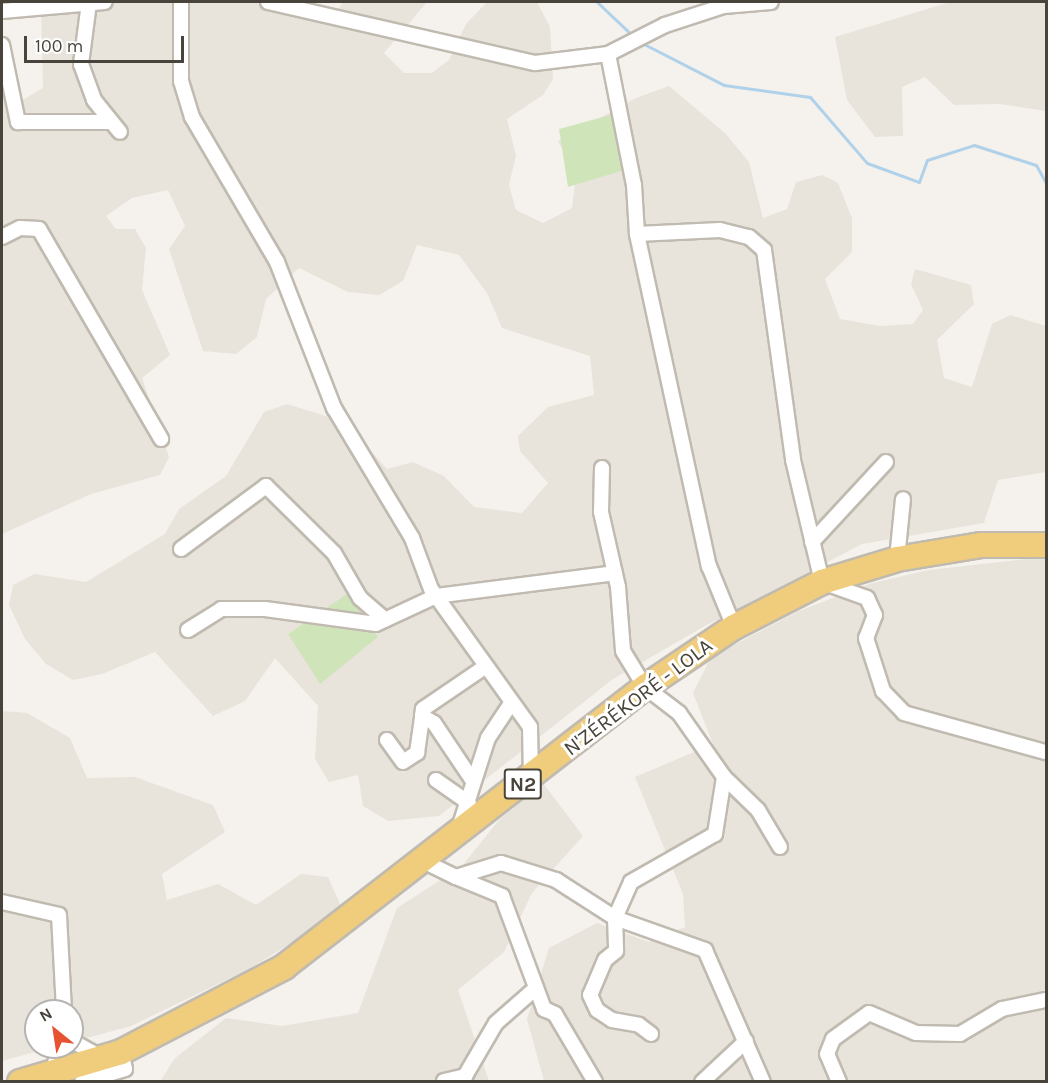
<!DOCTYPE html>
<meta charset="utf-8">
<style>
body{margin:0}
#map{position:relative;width:1048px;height:1083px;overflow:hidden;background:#f5f2ed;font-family:Karla,sans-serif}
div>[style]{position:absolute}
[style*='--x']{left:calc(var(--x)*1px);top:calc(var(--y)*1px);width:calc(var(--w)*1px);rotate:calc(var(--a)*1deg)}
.residential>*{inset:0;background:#e8e4db}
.green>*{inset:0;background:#d0e4ba}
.stream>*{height:3px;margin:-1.5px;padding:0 1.5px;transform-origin:1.5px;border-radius:1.5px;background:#b0d1ea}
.roads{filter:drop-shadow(2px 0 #c0bab0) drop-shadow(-2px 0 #c0bab0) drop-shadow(0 2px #c0bab0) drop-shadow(0 -2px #c0bab0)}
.street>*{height:14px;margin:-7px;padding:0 7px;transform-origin:7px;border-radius:7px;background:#fff}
.highway>*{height:24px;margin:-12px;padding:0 12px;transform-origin:12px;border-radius:12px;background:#f0cd7c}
span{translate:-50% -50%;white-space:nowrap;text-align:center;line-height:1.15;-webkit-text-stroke:6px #fff;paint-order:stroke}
.shield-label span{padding:2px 4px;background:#fff;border:2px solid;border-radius:4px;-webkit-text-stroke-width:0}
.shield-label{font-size:20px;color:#49443b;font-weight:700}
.street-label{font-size:21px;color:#49443b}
.frame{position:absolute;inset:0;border:3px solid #49443b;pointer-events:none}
.north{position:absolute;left:24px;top:999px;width:60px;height:60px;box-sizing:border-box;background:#fff;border:2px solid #b6b4b1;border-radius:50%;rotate:330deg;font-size:16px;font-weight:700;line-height:24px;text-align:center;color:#49443b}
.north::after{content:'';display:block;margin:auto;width:21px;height:27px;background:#e55333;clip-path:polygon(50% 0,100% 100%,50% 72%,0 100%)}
.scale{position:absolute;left:24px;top:36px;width:160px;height:27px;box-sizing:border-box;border:3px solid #49443b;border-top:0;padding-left:8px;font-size:18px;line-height:21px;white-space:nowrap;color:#49443b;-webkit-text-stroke:4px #fff;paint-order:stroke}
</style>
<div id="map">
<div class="residential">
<i style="clip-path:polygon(41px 2px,291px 2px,298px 16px,331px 21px,343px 2px,427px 2px,384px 53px,404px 73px,432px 73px,449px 60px,466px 24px,487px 2px,537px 2px,550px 27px,553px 79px,543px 95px,507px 119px,516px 155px,509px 185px,516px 210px,543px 223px,572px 208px,576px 175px,558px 141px,636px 98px,669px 86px,725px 133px,749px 162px,763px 218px,787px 209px,796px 182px,822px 175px,838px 183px,852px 218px,852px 252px,825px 279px,840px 319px,880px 326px,913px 324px,923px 310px,911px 284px,915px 269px,971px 285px,974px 304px,937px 340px,944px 378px,972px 387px,992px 324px,1010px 315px,1046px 326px,1046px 472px,998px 480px,984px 523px,862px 544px,703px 627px,613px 679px,439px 816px,388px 821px,363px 806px,358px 775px,329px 782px,315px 759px,318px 706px,275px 658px,245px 701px,213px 716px,155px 652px,102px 674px,73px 680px,46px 664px,25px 639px,9px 605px,13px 585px,34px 574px,86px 582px,165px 534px,179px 509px,226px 476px,264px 412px,287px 404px,345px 422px,387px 469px,413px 462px,444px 476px,474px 507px,522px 513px,548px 483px,520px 451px,518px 436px,548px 407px,594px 395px,590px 356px,502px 328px,487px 293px,459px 255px,417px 245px,403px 281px,379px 295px,348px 292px,299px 268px,266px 299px,257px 337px,236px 354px,203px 351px,169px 249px,185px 226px,168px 190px,132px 198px,106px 216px,116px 229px,135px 229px,146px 248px,142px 290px,170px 355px,142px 378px,169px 457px,160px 475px,91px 494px,2px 534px,2px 65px,11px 63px,21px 101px,43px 88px)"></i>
<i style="clip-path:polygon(950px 2px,1046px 2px,1046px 111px,1000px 104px,954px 105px,925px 77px,902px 87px,903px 136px,875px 137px,847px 100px,835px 37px)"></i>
<i style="clip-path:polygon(1046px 557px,1046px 1081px,544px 1081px,527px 1019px,549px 948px,597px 923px,649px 942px,685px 927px,683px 894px,635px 777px,713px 744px,693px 693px,711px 657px,799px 611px,872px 583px,929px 570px)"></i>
<i style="clip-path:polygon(2px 711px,27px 713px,70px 738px,87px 778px,135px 777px,213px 805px,225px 832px,162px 874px,167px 900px,218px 884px,256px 905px,301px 874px,328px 877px,343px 911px,249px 969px,131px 1026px,72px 1042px,72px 1011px,36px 1011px,36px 1047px,53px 1047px,2px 1061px)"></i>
<i style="clip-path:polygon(543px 783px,583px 836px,532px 893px,504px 952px,458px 990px,489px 1081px,160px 1082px,174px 1059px,226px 1018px,282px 1026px,358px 1013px,397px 908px,462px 866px,499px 820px)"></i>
</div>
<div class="green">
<i style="clip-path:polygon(614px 114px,624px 170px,568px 187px,559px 129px)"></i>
<i style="clip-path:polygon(347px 594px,378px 637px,320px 684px,288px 634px)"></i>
</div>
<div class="stream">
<i style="--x:597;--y:2;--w:50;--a:43.4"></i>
<i style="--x:640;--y:42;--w:94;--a:27.1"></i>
<i style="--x:724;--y:85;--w:87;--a:7.9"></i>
<i style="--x:810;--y:97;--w:87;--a:49.2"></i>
<i style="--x:867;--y:163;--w:55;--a:20.1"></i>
<i style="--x:919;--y:182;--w:23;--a:-70"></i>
<i style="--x:927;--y:160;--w:49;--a:-17.7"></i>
<i style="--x:974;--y:145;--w:65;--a:17.9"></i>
<i style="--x:1036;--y:165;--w:21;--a:61"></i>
</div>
<div class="roads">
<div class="street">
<i style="--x:181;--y:2;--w:79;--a:90"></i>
<i style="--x:181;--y:81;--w:38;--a:73"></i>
<i style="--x:192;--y:117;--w:168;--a:59.6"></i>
<i style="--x:277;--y:262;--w:157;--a:68.7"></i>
<i style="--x:334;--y:408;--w:152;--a:59"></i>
<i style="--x:412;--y:538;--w:54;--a:69.6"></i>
<i style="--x:431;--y:589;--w:170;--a:54.3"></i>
<i style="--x:530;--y:727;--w:51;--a:88.9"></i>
<i style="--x:268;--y:2;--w:274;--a:12.9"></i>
<i style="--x:535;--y:63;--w:74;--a:-7"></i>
<i style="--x:608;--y:54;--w:64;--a:-27"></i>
<i style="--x:665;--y:25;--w:62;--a:-17.9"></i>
<i style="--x:724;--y:6;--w:47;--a:-4.9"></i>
<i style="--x:89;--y:3;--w:62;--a:97.5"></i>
<i style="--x:81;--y:64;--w:38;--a:70"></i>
<i style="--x:94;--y:100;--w:41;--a:50.9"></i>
<i style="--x:2;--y:11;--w:103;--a:-5"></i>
<i style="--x:2;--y:45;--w:79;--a:78.3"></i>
<i style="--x:18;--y:122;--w:93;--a:0"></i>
<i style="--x:608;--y:54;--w:134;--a:78.8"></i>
<i style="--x:634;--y:185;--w:49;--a:86.5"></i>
<i style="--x:637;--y:234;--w:83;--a:-2.8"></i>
<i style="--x:720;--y:230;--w:30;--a:14"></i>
<i style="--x:749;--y:237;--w:20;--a:41"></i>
<i style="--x:764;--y:250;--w:212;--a:82.1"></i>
<i style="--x:793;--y:460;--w:125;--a:76.6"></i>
<i style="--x:822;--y:582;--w:48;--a:19.6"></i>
<i style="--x:867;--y:598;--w:19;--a:65"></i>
<i style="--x:875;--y:615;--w:25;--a:111"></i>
<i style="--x:866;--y:638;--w:56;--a:72.2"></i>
<i style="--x:883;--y:691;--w:30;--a:46"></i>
<i style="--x:904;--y:713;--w:147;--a:15.4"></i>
<i style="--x:637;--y:234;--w:340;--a:77.8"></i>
<i style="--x:709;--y:566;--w:66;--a:67.7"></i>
<i style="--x:2;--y:237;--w:20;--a:-27"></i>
<i style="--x:20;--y:228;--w:19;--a:3"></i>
<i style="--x:39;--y:229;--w:243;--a:59.8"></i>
<i style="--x:602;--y:468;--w:44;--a:91.3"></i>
<i style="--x:601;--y:512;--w:77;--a:77.2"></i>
<i style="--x:618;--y:587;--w:64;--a:85.5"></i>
<i style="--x:623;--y:651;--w:42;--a:58.6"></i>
<i style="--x:645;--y:687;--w:43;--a:37.4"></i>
<i style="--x:679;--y:713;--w:78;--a:54.9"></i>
<i style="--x:724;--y:777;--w:58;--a:99"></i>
<i style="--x:715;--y:834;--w:97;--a:150.3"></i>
<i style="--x:631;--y:882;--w:39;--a:114"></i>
<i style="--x:615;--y:918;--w:33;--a:88"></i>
<i style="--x:616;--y:951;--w:14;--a:141"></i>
<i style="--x:605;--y:960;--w:38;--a:113"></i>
<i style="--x:590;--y:995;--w:17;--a:65"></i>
<i style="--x:597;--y:1010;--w:18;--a:34"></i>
<i style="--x:612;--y:1020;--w:27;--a:10"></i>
<i style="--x:639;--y:1025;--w:15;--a:37"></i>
<i style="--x:812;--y:542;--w:109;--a:-47.2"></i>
<i style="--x:181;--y:549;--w:106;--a:-36.5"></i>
<i style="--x:266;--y:486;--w:95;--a:44.6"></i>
<i style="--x:334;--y:553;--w:52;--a:60"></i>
<i style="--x:360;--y:598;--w:33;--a:41"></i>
<i style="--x:897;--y:559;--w:60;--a:-84.3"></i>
<i style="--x:188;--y:630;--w:39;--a:-32"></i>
<i style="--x:221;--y:609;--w:44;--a:0"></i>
<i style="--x:265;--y:609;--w:112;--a:7.7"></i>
<i style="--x:376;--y:624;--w:66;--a:-25"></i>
<i style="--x:436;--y:596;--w:180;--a:-7.3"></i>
<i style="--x:422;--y:716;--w:7;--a:-82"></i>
<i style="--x:423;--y:709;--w:76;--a:-34.3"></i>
<i style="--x:387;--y:740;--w:27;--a:54"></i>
<i style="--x:403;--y:762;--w:17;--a:-33"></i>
<i style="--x:417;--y:753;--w:37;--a:-82"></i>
<i style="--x:422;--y:716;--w:14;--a:30"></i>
<i style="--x:434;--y:723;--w:70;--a:56.1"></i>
<i style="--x:724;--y:777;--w:47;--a:44.1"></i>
<i style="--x:758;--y:810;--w:43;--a:59.3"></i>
<i style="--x:436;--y:780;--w:40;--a:34.9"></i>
<i style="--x:460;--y:825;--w:91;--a:-72.2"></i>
<i style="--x:488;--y:738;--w:43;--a:-56.3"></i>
<i style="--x:425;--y:862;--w:34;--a:26"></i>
<i style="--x:456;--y:877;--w:47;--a:-17.3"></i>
<i style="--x:501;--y:863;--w:58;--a:17.2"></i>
<i style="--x:556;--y:880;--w:70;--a:32.8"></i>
<i style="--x:615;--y:918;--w:96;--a:19.6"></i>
<i style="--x:705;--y:950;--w:144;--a:66.3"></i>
<i style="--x:456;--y:877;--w:50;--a:22.4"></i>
<i style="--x:502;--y:896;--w:121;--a:69.6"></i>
<i style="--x:544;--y:1009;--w:12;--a:24"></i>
<i style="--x:555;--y:1014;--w:79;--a:59.5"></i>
<i style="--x:2;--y:902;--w:58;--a:12.8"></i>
<i style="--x:59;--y:915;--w:96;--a:87"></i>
<i style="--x:72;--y:1041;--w:33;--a:29"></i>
<i style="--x:51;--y:1074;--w:29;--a:-70"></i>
<i style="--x:444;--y:1081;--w:22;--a:-13"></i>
<i style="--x:465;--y:1076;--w:61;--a:-59.7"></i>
<i style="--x:496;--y:1023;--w:53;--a:-41.2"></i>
<i style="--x:82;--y:1082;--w:45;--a:-16.8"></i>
<i style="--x:125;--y:1069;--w:17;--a:-103"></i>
<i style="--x:702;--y:1082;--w:60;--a:-43"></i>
<i style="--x:839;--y:1082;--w:30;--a:-113"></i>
<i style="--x:827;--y:1054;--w:16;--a:-68"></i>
<i style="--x:833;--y:1039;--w:44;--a:-35.8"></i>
<i style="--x:869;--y:1013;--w:51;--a:23.1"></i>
<i style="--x:916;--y:1033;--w:44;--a:1.3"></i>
<i style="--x:960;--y:1034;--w:49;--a:-30.8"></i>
<i style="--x:1002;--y:1009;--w:45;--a:-11.6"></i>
</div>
<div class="highway">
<i style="--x:20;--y:1082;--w:105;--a:-16.5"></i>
<i style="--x:121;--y:1052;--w:184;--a:-27.5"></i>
<i style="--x:284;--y:967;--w:457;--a:-37.8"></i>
<i style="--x:645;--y:687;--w:107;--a:-34"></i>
<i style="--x:734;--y:627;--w:99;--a:-27.1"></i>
<i style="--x:822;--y:582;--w:78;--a:-17"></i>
<i style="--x:897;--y:559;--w:86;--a:-9.4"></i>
<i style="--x:982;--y:545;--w:64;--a:0"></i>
</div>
</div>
<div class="shield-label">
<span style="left:523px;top:784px">N2</span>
</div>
<div class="street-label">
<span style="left:638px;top:697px;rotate:-37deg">N'ZÉRÉKORÉ - LOLA</span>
</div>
<div class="frame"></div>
<div class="north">N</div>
<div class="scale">100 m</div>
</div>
